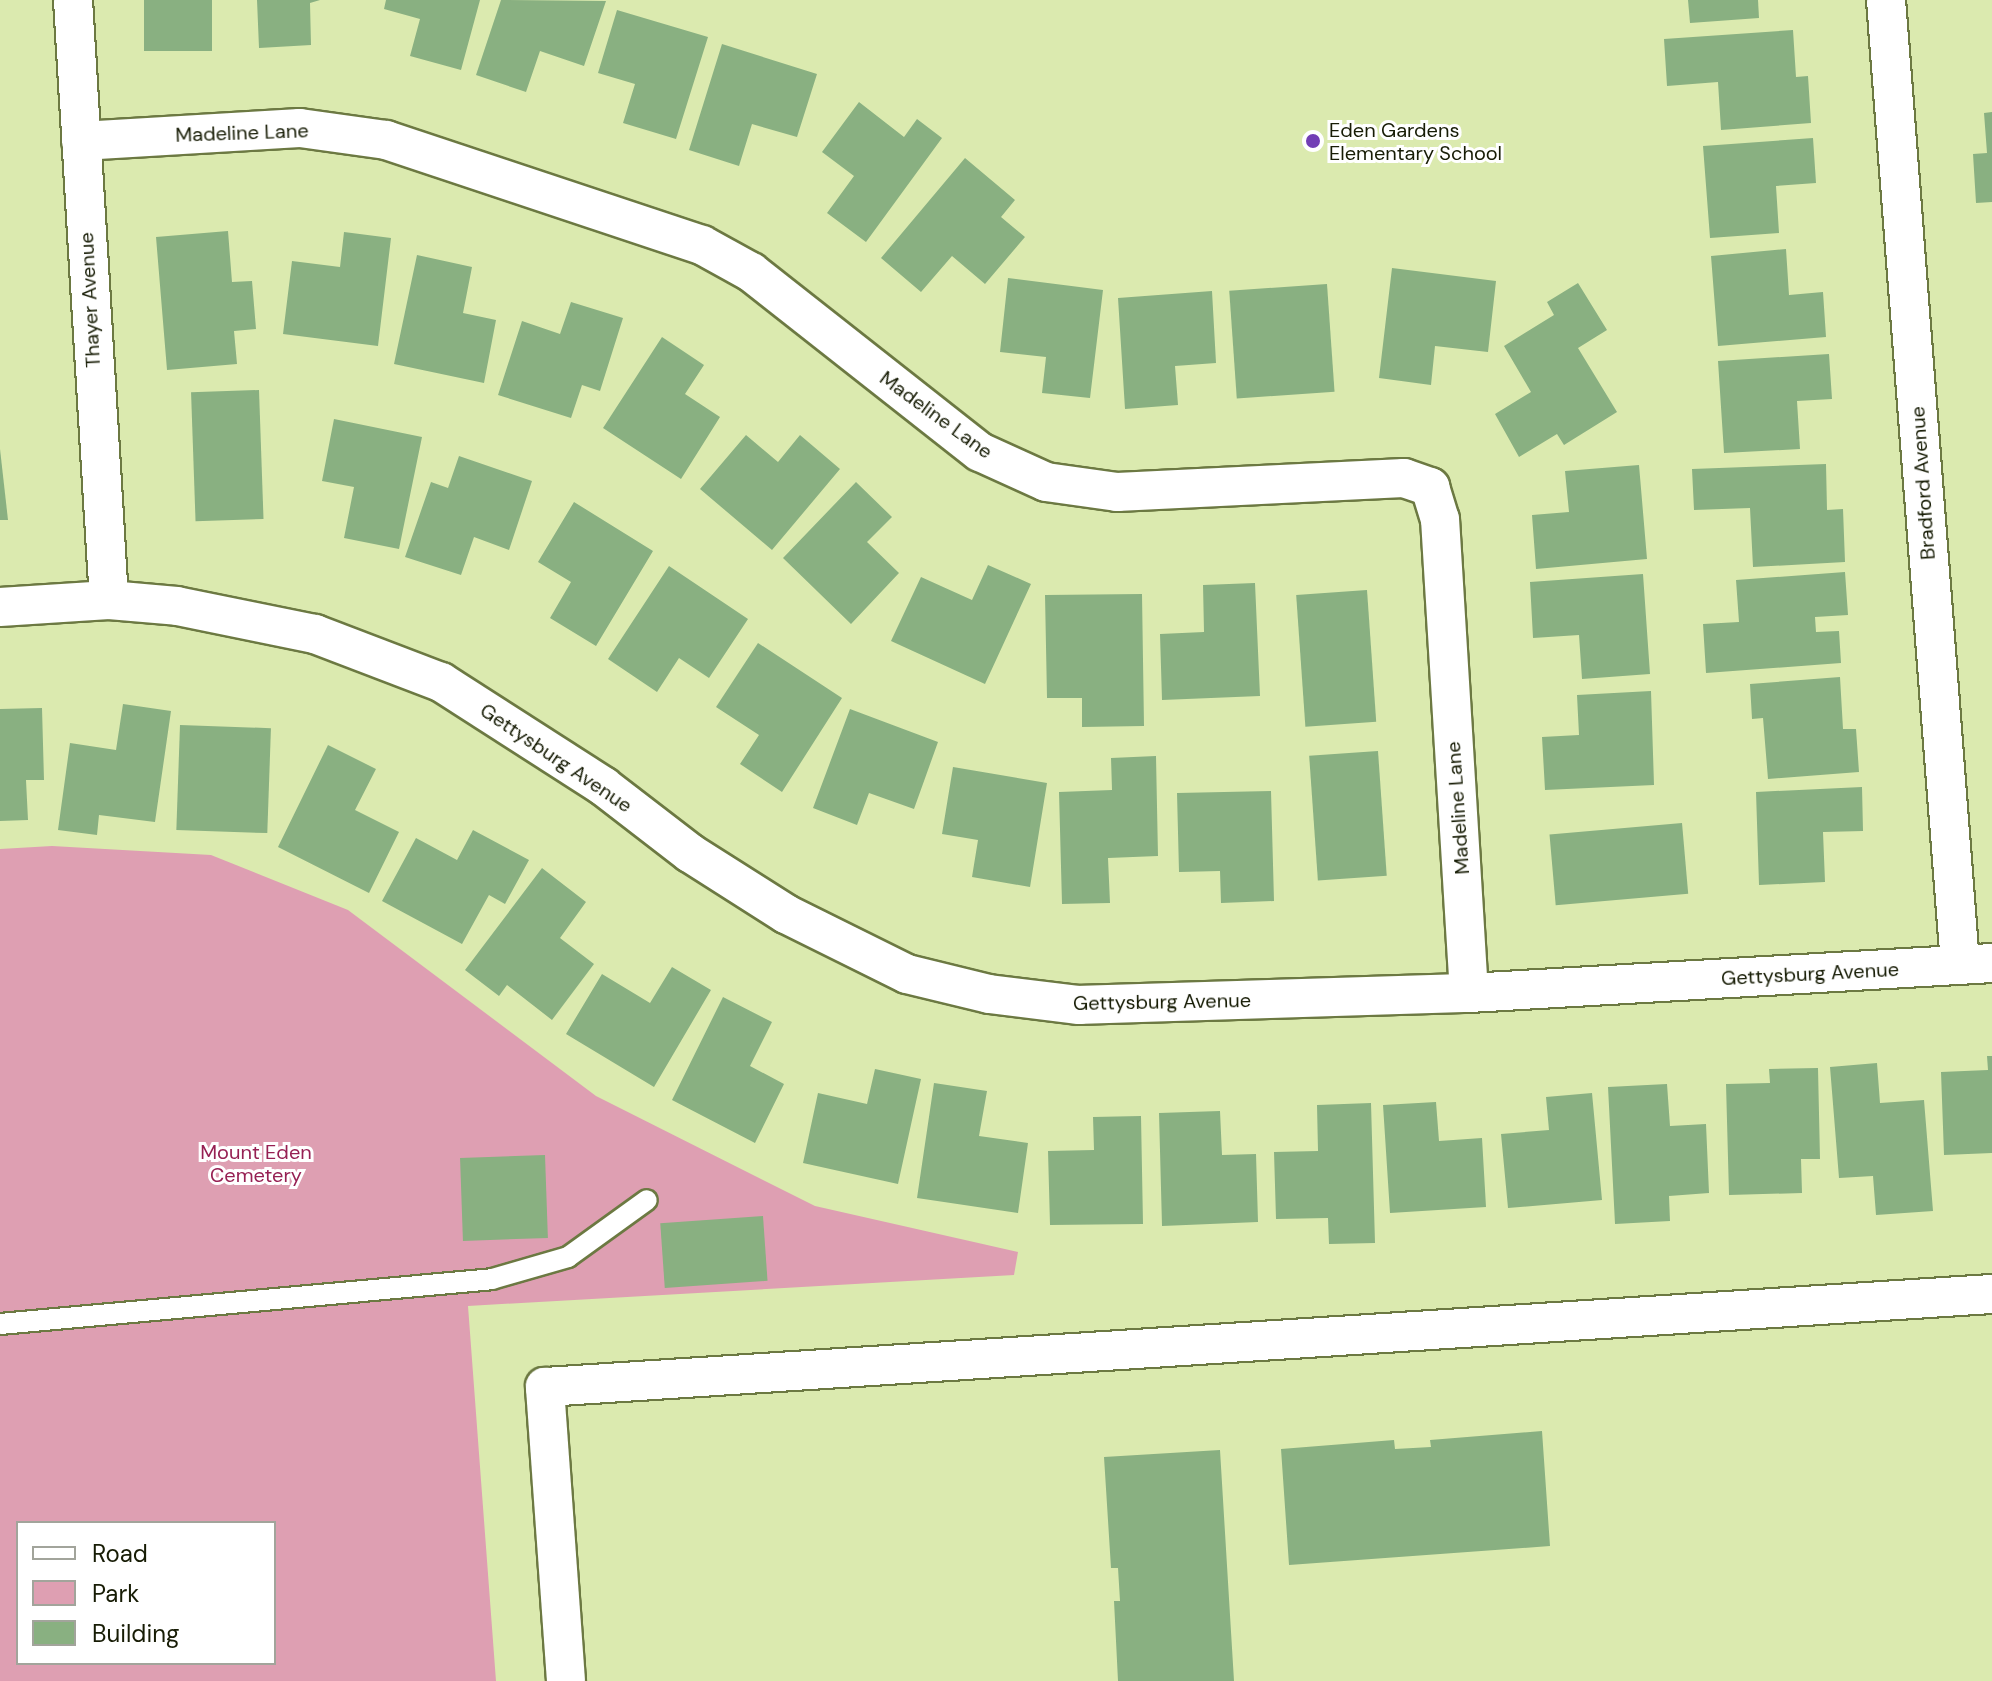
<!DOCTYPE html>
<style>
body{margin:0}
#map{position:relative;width:1992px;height:1681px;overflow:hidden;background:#dbeaaf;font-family:"DM Sans",sans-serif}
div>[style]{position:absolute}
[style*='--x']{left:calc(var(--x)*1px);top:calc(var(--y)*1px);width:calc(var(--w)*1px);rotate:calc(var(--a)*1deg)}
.green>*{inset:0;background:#de9fb2}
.building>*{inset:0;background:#89b081;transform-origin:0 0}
.roads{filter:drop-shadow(2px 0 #6c7942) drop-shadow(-2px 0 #6c7942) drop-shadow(0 2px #6c7942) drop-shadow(0 -2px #6c7942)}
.service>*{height:20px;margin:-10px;padding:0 10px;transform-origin:10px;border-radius:10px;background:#fff}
.minor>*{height:38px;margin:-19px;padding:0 19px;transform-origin:19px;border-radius:19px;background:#fff}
.dots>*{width:22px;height:22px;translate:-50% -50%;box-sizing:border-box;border:4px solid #fff;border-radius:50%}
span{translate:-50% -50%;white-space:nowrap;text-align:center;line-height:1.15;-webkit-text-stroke:6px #fff;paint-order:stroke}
.poi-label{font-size:20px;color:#171c05}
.left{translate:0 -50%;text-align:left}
.street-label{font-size:20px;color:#171c05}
.park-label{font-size:20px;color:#962053}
.legend{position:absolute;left:16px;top:1521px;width:260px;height:144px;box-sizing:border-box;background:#fff;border:2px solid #a2a49b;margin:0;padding:10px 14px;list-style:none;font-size:24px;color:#171c05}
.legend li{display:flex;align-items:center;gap:16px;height:40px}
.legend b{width:40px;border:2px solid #a2a49b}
</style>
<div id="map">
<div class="green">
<i style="clip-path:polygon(evenodd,52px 846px,211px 855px,348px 910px,596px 1096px,815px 1206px,1018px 1252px,1014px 1275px,468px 1306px,496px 1681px,0 1681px,0 849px,52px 846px,18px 1523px,274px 1523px,274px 1663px,18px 1663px,18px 1523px)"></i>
</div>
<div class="building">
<i style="left:144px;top:0;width:68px;height:51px"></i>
<i style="clip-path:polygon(257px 0,320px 0,310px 3px,311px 45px,259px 48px)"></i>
<i style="clip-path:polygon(386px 0,480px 0,461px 70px,410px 56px,420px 19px,384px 9px)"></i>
<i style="clip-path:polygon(501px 0,606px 1px,584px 66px,540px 51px,526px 92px,476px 75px)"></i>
<i style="clip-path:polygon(1688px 0,1758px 0,1759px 18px,1690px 23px)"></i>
<i style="clip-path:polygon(617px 10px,708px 37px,676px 139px,623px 123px,635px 84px,598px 73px)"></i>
<i style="clip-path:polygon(1793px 30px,1796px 77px,1808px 76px,1811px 123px,1721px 130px,1718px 82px,1667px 86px,1664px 39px)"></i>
<i style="clip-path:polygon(722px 44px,817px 74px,797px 137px,752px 124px,739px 166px,689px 150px)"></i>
<i style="clip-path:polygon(859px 102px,904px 137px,917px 119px,942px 138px,866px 242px,827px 213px,854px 176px,822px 152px)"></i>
<i style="clip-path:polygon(1992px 112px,1992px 202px,1976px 203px,1973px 154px,1987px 153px,1984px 113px)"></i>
<i style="clip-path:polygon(1813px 138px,1816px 183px,1776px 186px,1779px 233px,1710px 238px,1703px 146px)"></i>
<i style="clip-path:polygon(965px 158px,1015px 200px,1001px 217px,1025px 237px,985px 284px,952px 256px,921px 292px,881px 258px)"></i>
<i style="clip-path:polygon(228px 231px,232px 282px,252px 281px,256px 329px,234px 331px,237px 364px,167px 370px,156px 237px)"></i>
<i style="clip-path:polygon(344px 232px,391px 238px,378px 346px,283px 334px,292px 261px,340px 267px)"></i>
<i style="clip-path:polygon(1786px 249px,1789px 295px,1823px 292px,1826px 337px,1718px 346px,1711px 256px)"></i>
<i style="clip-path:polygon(417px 255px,472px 267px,463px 313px,496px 320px,484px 383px,394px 364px)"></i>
<i style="clip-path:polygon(1392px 268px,1496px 281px,1488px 352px,1435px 346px,1431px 385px,1379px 378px)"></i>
<i style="clip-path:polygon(1008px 278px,1103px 290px,1090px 398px,1042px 393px,1046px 357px,1000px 352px)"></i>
<i style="clip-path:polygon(1578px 283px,1607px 330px,1578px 348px,1617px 412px,1564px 445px,1557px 434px,1519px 457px,1495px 414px,1531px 392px,1504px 346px,1554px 315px,1547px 302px)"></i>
<i style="left:1327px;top:284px;width:108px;height:98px;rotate:86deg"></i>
<i style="clip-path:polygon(1212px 291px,1216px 363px,1175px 366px,1178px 405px,1125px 409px,1118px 298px)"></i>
<i style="clip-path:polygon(571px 302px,623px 318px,600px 391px,582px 385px,571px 418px,498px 395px,522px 321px,560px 334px)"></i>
<i style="clip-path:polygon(662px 337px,704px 365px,685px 394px,720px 417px,681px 479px,603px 428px)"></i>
<i style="clip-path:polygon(1829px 354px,1832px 399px,1797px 401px,1800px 449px,1724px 453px,1718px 361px)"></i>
<i style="left:259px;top:390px;width:129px;height:68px;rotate:88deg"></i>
<i style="clip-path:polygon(334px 419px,422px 437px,399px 549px,344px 538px,354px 487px,322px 481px)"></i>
<i style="clip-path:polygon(746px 435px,778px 462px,800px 435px,840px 469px,772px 550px,700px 489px)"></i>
<i style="clip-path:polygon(0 449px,8px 520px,0 520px)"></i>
<i style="clip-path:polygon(459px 456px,532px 481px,509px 550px,474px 537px,461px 575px,405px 557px,431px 482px,448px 488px)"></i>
<i style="clip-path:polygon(1826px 464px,1827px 510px,1843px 509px,1845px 562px,1753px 567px,1750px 508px,1694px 510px,1692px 469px)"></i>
<i style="clip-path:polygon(1639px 465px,1647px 559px,1536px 569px,1532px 515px,1569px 512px,1565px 471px)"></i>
<i style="clip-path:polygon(856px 482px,892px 517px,867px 542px,899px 573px,851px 624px,783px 558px)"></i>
<i style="clip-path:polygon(574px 502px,653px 551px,596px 646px,550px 618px,571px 582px,538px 562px)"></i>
<i style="clip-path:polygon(988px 565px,1031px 584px,985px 684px,891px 641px,921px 577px,972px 600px)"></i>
<i style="clip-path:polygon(669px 566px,748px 619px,709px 678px,679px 658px,657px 692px,608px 659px)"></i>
<i style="clip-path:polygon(1845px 572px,1848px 615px,1815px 617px,1816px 632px,1839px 631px,1841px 663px,1706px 673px,1703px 624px,1739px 622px,1736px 580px)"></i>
<i style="clip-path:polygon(1643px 574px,1650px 674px,1582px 679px,1579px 635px,1533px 638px,1530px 582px)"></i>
<i style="clip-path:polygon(1255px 583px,1260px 696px,1162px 700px,1160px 634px,1204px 632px,1203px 585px)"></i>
<i style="left:1367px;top:590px;width:132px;height:71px;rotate:86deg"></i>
<i style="clip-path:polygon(1142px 594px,1144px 726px,1082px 727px,1082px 698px,1047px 698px,1045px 595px)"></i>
<i style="clip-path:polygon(758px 643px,842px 698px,782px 792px,740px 764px,759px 735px,716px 707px)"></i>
<i style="clip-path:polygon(1840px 677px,1843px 729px,1856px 729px,1859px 772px,1768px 779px,1763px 718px,1752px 719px,1750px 684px)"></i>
<i style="clip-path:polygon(1651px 691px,1654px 785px,1545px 790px,1542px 737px,1579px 735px,1577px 695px)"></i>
<i style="clip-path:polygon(123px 704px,171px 711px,155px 822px,99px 815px,97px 835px,58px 830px,70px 743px,116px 750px)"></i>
<i style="clip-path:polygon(42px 708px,44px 780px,26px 780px,28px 820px,0 821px,0 709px)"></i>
<i style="clip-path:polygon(850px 709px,938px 742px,914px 809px,869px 793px,857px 825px,813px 808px)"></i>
<i style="left:180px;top:725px;width:91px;height:105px;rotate:2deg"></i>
<i style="clip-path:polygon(328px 745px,376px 769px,355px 810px,399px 832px,369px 893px,278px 847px)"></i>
<i style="left:1378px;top:751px;width:125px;height:69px;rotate:86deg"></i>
<i style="clip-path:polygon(1156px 756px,1158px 856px,1108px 858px,1110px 903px,1062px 904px,1059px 792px,1112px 790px,1111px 758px)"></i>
<i style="clip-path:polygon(953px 767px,1047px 783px,1030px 887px,972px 877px,978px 840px,942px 834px)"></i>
<i style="clip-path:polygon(1862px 787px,1863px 831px,1823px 832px,1825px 882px,1759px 885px,1756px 792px)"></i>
<i style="clip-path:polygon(1271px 791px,1274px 901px,1221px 903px,1220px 871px,1179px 872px,1177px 793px)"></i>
<i style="left:1682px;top:823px;width:71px;height:133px;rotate:85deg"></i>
<i style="clip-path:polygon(473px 830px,529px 860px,505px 904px,489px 895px,462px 944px,382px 901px,416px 838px,457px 860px)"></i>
<i style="clip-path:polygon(542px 868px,586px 902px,560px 938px,594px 964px,552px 1020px,507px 985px,499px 996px,465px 970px)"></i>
<i style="clip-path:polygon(672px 967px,711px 990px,654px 1087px,566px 1034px,602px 974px,650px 1003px)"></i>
<i style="clip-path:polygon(723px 997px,772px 1022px,750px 1066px,784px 1084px,755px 1143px,672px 1100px)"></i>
<i style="clip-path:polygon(1987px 1056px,1992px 1056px,1992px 1153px,1944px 1155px,1941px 1072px,1988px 1070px)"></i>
<i style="clip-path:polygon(1877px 1063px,1880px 1103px,1924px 1100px,1933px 1211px,1876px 1215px,1873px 1176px,1839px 1178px,1830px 1067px)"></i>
<i style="clip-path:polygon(1818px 1068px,1820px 1159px,1801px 1159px,1802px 1193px,1729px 1195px,1726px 1084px,1770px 1083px,1769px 1069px)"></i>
<i style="clip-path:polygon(875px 1069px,921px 1079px,898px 1184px,803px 1163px,818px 1093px,867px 1104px)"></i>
<i style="clip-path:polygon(934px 1083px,987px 1091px,979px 1136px,1028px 1143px,1018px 1213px,917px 1198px)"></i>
<i style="clip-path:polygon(1667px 1084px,1670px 1126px,1706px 1124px,1709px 1193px,1669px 1196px,1670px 1221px,1615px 1224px,1608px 1087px)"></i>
<i style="clip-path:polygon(1592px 1093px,1602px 1200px,1508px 1208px,1501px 1134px,1549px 1130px,1546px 1097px)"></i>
<i style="clip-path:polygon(1436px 1102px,1439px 1141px,1482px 1138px,1486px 1207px,1390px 1213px,1383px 1105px)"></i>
<i style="clip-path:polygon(1371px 1103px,1375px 1243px,1329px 1244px,1328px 1218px,1276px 1219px,1274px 1152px,1318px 1151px,1317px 1105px)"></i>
<i style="clip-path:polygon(1220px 1111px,1222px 1155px,1256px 1154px,1258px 1222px,1162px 1226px,1159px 1113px)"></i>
<i style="clip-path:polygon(1141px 1116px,1143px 1224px,1050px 1225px,1048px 1151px,1094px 1150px,1093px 1117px)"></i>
<i style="left:545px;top:1155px;width:83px;height:85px;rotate:88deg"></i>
<i style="left:763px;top:1216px;width:65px;height:103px;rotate:86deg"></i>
<i style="clip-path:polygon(1542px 1431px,1550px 1546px,1289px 1565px,1281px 1449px,1394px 1440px,1395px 1449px,1431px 1447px,1430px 1440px)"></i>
<i style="clip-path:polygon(1220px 1450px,1234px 1681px,1118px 1681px,1114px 1601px,1120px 1601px,1118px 1568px,1111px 1568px,1104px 1457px)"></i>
</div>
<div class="roads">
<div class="service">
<i style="--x:0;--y:1324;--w:494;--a:-5.2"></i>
<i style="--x:492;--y:1279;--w:79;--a:-16.1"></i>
<i style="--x:568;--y:1257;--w:97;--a:-35.8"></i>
</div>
<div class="minor">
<i style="--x:73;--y:0;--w:601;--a:86.57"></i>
<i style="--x:1886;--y:0;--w:968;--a:85.61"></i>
<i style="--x:81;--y:141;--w:219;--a:-3.4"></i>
<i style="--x:300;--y:128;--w:87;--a:7.9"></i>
<i style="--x:386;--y:140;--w:333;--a:18.4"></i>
<i style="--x:702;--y:245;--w:56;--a:28.9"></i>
<i style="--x:751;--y:272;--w:291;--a:38.2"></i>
<i style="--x:980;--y:452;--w:72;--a:24.4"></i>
<i style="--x:1046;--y:482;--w:72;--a:8"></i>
<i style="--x:1117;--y:492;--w:287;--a:-2.8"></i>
<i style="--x:1404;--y:478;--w:28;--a:19"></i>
<i style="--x:1430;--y:487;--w:34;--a:73"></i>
<i style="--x:1440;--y:519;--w:475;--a:86.5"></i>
<i style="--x:0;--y:607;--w:109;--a:-3.7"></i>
<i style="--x:109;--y:600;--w:68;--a:5"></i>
<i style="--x:177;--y:606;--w:141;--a:11.5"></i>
<i style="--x:315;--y:634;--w:135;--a:20.9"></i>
<i style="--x:441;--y:682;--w:193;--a:32.7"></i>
<i style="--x:603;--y:786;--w:110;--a:37.6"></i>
<i style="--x:690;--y:853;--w:114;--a:32.4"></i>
<i style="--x:786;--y:914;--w:135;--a:26.4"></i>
<i style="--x:907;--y:974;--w:84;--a:13.7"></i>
<i style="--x:989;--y:994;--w:91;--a:7"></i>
<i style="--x:1079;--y:1005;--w:390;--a:-1.8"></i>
<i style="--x:1469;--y:993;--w:524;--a:-3.28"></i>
<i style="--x:566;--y:1681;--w:295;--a:-94.1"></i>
<i style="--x:545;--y:1387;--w:1450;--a:-3.68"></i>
</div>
</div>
<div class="dots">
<i style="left:1313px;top:141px;background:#723eb5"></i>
</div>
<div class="poi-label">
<span class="left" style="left:1329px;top:142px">Eden Gardens<br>Elementary School</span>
</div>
<div class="street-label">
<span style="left:242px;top:133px;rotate:-2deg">Madeline Lane</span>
<span style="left:90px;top:300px;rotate:-93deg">Thayer Avenue</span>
<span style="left:936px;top:415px;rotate:36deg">Madeline Lane</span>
<span style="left:1923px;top:483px;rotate:-94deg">Bradford Avenue</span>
<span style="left:556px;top:758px;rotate:34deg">Gettysburg Avenue</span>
<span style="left:1458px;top:808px;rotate:-94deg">Madeline Lane</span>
<span style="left:1810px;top:974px;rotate:-3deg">Gettysburg Avenue</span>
<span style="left:1162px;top:1002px;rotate:-1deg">Gettysburg Avenue</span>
</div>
<div class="park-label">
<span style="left:256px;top:1164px">Mount Eden<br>Cemetery</span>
</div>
<ul class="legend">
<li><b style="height:10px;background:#fff"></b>Road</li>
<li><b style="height:22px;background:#de9fb2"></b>Park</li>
<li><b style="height:22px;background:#89b081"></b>Building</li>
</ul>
</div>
